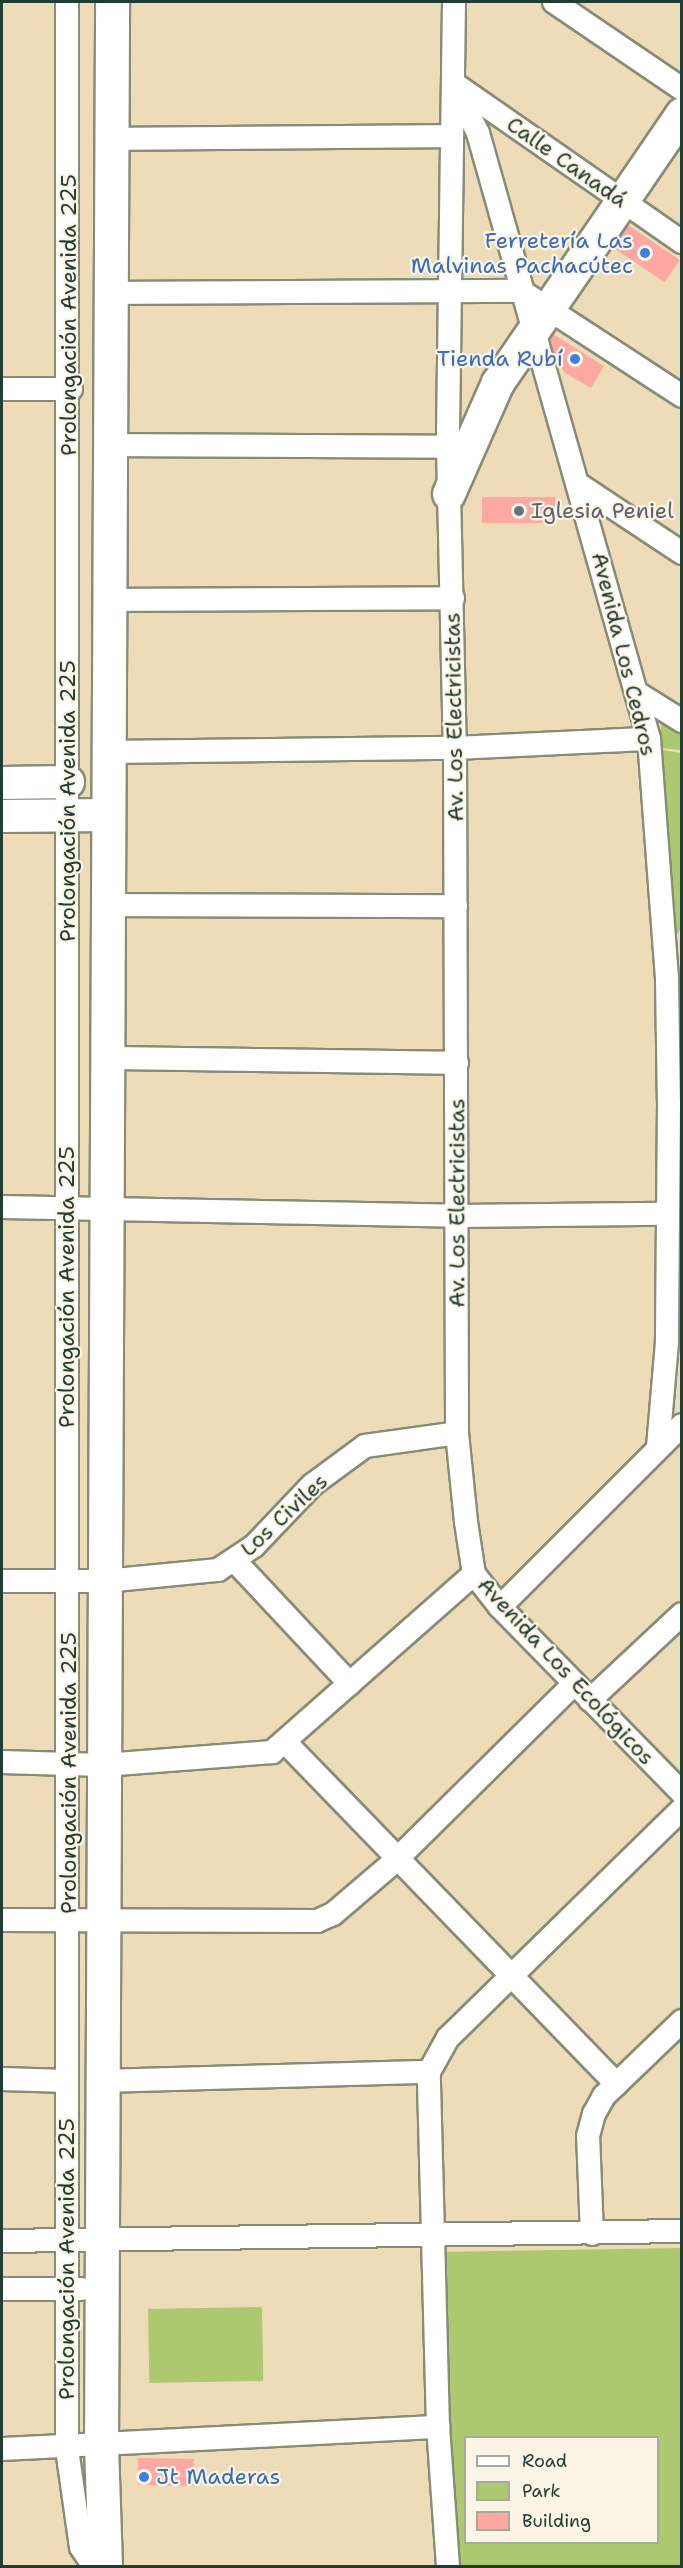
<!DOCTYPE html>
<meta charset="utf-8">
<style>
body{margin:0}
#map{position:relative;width:683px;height:2568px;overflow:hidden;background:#eedcb9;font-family:"Shantell Sans",sans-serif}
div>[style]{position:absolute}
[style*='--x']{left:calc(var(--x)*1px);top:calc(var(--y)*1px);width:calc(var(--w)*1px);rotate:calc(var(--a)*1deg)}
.green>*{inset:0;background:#adc970;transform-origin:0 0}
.building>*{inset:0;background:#fda9a2;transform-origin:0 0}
.roads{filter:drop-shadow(2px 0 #868c76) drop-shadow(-2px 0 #868c76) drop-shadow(0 2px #868c76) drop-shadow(0 -2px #868c76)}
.street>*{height:22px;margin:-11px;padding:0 11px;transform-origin:11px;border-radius:11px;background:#fff}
.secondary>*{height:32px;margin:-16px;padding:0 16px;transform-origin:16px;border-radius:16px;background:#fff}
.primary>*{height:33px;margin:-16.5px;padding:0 16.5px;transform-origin:16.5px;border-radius:16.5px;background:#fff}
.dots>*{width:16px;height:16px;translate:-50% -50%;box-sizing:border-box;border:3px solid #fcf5e5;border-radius:50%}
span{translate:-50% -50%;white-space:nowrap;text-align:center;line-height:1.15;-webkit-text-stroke:4.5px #fcf5e5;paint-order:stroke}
.street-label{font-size:22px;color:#1f3d34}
.shop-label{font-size:22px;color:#366cbe}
.right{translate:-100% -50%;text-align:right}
.left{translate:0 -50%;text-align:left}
.worship-label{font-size:22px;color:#5b616d}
.frame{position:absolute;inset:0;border:3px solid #1f3d34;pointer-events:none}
.legend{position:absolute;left:464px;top:2436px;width:195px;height:108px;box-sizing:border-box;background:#fcf5e5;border:2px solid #a4ab9e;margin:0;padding:8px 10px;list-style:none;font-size:18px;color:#1f3d34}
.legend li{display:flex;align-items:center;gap:12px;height:30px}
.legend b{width:30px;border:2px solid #a4ab9e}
</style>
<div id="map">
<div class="green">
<i style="clip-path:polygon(662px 717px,681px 724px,681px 750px,659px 748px)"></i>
<i style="clip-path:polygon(663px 750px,681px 753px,682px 927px,676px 936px)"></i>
<i style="clip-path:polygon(evenodd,681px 2248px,681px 2566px,457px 2566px,438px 2252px,681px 2248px,466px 2438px,658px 2438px,658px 2542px,466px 2542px,466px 2438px)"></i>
<i style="left:262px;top:2307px;width:74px;height:114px;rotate:89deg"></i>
</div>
<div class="building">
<i style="left:625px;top:223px;width:66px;height:27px;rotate:34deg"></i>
<i style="clip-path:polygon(550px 332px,604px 366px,591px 388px,565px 373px,551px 352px)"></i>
<i style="left:555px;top:497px;width:26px;height:73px;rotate:90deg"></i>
<i style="left:138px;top:2458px;width:56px;height:27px;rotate:1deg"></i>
</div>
<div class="roads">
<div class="street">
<i style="--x:67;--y:2;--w:2447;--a:90"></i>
<i style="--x:67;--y:2449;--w:99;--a:81.9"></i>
<i style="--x:81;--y:2547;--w:23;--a:56"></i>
<i style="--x:454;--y:2;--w:445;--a:90.8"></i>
<i style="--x:448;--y:447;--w:301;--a:88.7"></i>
<i style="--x:455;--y:748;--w:685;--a:89.83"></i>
<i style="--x:457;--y:1433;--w:89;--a:84.2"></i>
<i style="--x:466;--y:1522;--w:53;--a:81.3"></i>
<i style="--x:474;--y:1574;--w:42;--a:51.8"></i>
<i style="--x:500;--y:1607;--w:260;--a:45.6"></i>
<i style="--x:554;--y:2;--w:155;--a:34.2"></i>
<i style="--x:456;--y:85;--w:275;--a:34.8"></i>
<i style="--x:454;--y:86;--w:53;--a:62.9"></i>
<i style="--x:478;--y:133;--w:630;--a:74.24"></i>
<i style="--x:649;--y:739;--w:242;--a:85.7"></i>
<i style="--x:667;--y:980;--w:123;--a:89.1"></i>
<i style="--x:669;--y:1103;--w:239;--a:90.5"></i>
<i style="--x:667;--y:1342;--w:106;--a:94.9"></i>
<i style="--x:111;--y:139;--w:340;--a:-0.5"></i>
<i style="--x:110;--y:293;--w:411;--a:-0.3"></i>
<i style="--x:521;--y:291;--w:192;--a:33.1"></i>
<i style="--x:2;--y:389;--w:69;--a:0"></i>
<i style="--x:110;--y:445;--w:338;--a:0.3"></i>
<i style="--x:581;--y:486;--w:121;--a:33.6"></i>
<i style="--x:111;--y:600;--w:342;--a:-0.3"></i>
<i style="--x:637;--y:693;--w:53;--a:31.9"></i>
<i style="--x:108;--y:752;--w:347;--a:-0.7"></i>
<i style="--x:455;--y:748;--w:194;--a:-2.7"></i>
<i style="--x:108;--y:905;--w:348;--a:0.2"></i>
<i style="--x:107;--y:1058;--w:350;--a:0.8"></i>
<i style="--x:2;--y:1207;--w:456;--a:1.1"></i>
<i style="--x:458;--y:1216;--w:207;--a:-0.6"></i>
<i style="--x:235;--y:1561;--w:168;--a:46.9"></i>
<i style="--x:2;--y:1581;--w:103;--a:0"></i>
<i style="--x:105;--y:1581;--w:114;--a:-5.6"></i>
<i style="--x:218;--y:1570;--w:43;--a:-33.7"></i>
<i style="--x:254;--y:1546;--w:84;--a:-46.4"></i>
<i style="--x:312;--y:1485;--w:66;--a:-36.3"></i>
<i style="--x:365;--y:1446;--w:93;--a:-8"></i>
<i style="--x:500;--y:1607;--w:257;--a:-45"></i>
<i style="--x:590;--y:1700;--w:126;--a:-43.1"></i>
<i style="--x:286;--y:1743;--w:475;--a:45.9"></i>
<i style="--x:2;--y:1762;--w:102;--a:1.7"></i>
<i style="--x:104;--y:1765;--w:169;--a:-4.4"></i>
<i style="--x:272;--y:1752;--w:269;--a:-41.4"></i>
<i style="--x:2;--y:1920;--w:315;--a:0.2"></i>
<i style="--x:317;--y:1921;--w:17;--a:-24"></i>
<i style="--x:333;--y:1914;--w:82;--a:-40.5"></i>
<i style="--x:395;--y:1861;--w:252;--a:-44.7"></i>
<i style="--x:2;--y:2079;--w:65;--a:1.8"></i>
<i style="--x:102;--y:2081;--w:327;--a:-1.6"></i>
<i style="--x:592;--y:2234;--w:98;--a:-92.3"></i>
<i style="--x:588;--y:2136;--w:23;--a:-75"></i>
<i style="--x:594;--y:2114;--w:21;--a:-61"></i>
<i style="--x:604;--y:2096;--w:108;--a:-43.9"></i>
<i style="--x:2;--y:2241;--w:680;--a:-0.84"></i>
<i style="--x:2;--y:2289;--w:79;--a:0"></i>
<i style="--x:2;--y:2449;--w:437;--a:-2.9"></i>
<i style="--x:448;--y:2566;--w:139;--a:-94.1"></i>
<i style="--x:438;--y:2427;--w:355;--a:-91.5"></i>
<i style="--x:429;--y:2072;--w:39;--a:-61"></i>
<i style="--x:448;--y:2038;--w:327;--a:-44.4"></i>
</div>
<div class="secondary">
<i style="--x:449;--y:494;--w:121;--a:-66.2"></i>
<i style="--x:498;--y:383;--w:326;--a:-55.6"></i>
<i style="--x:2;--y:783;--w:66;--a:-0.9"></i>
<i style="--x:2;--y:816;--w:107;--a:-0.5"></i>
</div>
<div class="primary">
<i style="--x:105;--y:2566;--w:118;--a:-91.9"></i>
<i style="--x:101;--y:2448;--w:2446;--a:-89.74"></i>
</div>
</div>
<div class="dots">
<i style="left:645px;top:253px;background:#3f7fe0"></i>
<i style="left:575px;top:359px;background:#3f7fe0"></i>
<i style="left:519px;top:511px;background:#6b7280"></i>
<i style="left:144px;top:2477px;background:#3f7fe0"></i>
</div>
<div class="street-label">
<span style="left:567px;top:162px;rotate:35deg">Calle Canadá</span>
<span style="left:69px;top:315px;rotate:-90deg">Prolongación Avenida 225</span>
<span style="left:624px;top:654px;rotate:76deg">Avenida Los Cedros</span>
<span style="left:454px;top:717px;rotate:-91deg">Av. Los Electricistas</span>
<span style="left:68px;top:801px;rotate:-90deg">Prolongación Avenida 225</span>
<span style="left:457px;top:1203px;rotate:-90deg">Av. Los Electricistas</span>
<span style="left:67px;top:1287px;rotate:-90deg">Prolongación Avenida 225</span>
<span style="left:284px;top:1515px;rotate:-43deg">Los Civiles</span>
<span style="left:566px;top:1671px;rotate:47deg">Avenida Los Ecológicos</span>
<span style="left:69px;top:1773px;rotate:-90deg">Prolongación Avenida 225</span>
<span style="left:67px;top:2259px;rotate:-90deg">Prolongación Avenida 225</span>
</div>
<div class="shop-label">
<span class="right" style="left:633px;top:253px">Ferretería Las<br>Malvinas Pachacútec</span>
<span class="right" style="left:563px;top:359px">Tienda Rubí</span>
<span class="left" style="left:156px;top:2477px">Jt Maderas</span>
</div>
<div class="worship-label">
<span class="left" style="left:531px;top:511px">Iglesia Peniel</span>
</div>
<div class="frame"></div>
<ul class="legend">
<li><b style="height:8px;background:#fff"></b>Road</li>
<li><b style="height:16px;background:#adc970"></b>Park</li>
<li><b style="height:16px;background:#fda9a2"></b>Building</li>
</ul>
</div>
